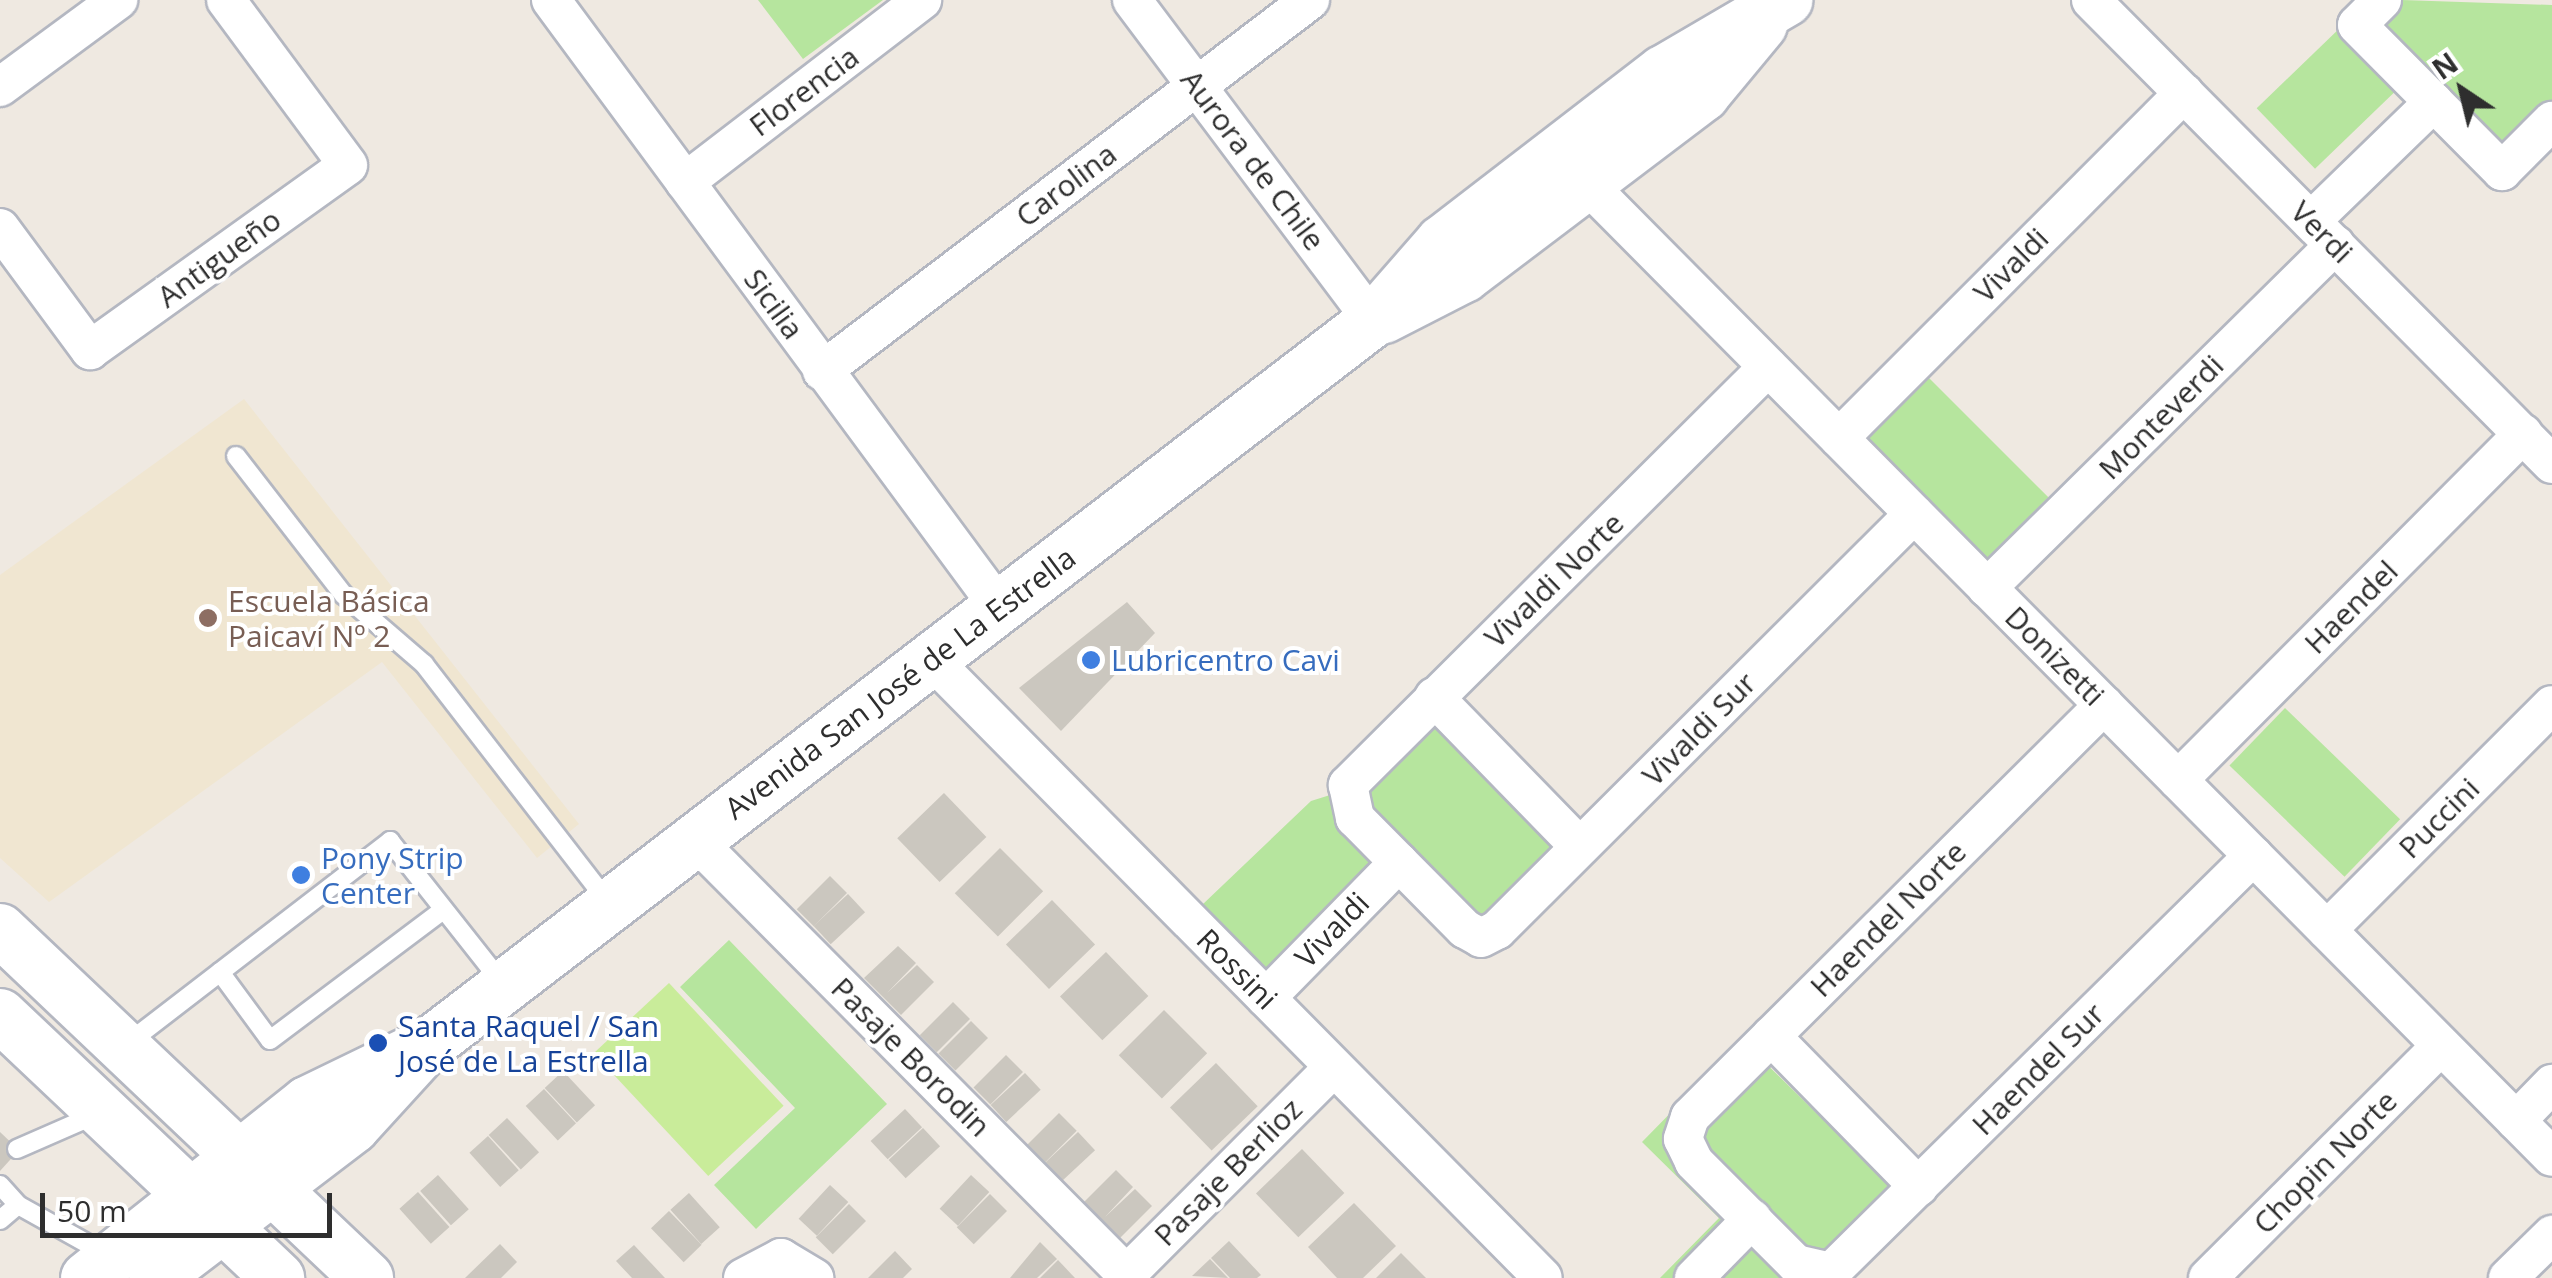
<!DOCTYPE html>
<meta charset="utf-8">
<style>
body{margin:0}
#map{position:relative;width:2552px;height:1278px;overflow:hidden;background:#efe9e1;font-family:"Open Sans",sans-serif}
div>[style]{position:absolute}
[style*='--x']{left:calc(var(--x)*1px);top:calc(var(--y)*1px);width:calc(var(--w)*1px);rotate:calc(var(--a)*1deg)}
.education>*{inset:0;background:#f0e6d1}
.green>*{inset:0;background:#b6e59e;transform-origin:0 0}
.pitch>*{inset:0;background:#c9ec9a;transform-origin:0 0}
.building>*{inset:0;background:#cbc7bf;transform-origin:0 0}
.roads{filter:drop-shadow(2px 0 #b4b7c1) drop-shadow(-2px 0 #b4b7c1) drop-shadow(0 2px #b4b7c1) drop-shadow(0 -2px #b4b7c1)}
.service>*{height:18px;margin:-9px;padding:0 9px;transform-origin:9px;border-radius:9px;background:#fff}
.minor>*{height:38px;margin:-19px;padding:0 19px;transform-origin:19px;border-radius:19px;background:#fff}
.secondary>*{height:52px;margin:-26px;padding:0 26px;transform-origin:26px;border-radius:26px;background:#fff}
.dots>*{width:28px;height:28px;translate:-50% -50%;box-sizing:border-box;border:5px solid #fff;border-radius:50%}
span{translate:-50% -50%;white-space:nowrap;text-align:center;line-height:1.15;-webkit-text-stroke:8px #fff;paint-order:stroke}
.street-label{font-size:30px;color:#2e2e2e}
.education-label{font-size:30px;color:#785e54}
.left{translate:0 -50%;text-align:left}
.shop-label{font-size:30px;color:#366cbe}
.transit-label{font-size:30px;color:#164399}
.north{position:absolute;left:2412px;top:40px;width:100px;height:100px;-webkit-text-stroke:8px #fff;paint-order:stroke;rotate:325deg;font-size:28px;font-weight:700;line-height:40px;text-align:center;color:#2e2e2e}
.north::after{content:'';display:block;margin:auto;width:35px;height:45px;background:#2e2e2e;clip-path:polygon(50% 0,100% 100%,50% 72%,0 100%)}
.scale{position:absolute;left:40px;top:1193px;width:292px;height:45px;box-sizing:border-box;border:5px solid #2e2e2e;border-top:0;padding-left:12px;font-size:30px;line-height:35px;white-space:nowrap;color:#2e2e2e;-webkit-text-stroke:8px #fff;paint-order:stroke}
</style>
<div id="map">
<div class="education">
<i style="clip-path:polygon(244px 399px,579px 824px,537px 858px,382px 662px,49px 902px,0 858px,0 575px)"></i>
</div>
<div class="green">
<i style="clip-path:polygon(758px 0,883px 0,803px 59px)"></i>
<i style="clip-path:polygon(2402px 0,2552px 5px,2552px 108px,2505px 154px,2376px 26px)"></i>
<i style="left:2343px;top:25px;width:84px;height:120px;rotate:46deg"></i>
<i style="left:1926px;top:375px;width:173px;height:86px;rotate:45deg"></i>
<i style="left:2285px;top:708px;width:160px;height:80px;rotate:44deg"></i>
<i style="clip-path:polygon(1427px 716px,1560px 843px,1484px 932px,1397px 844px,1270px 974px,1202px 905px,1311px 801px,1362px 785px)"></i>
<i style="clip-path:polygon(729px 940px,887px 1104px,756px 1229px,714px 1185px,795px 1108px,680px 987px)"></i>
<i style="clip-path:polygon(1742px 1040px,1902px 1197px,1822px 1278px,1660px 1278px,1719px 1218px,1642px 1142px)"></i>
</div>
<div class="pitch">
<i style="left:669px;top:983px;width:168px;height:103px;rotate:47deg"></i>
</div>
<div class="building">
<i style="clip-path:polygon(1127px 602px,1155px 633px,1061px 731px,1019px 688px)"></i>
<i style="left:944px;top:793px;width:61px;height:65px;rotate:46deg"></i>
<i style="left:1000px;top:848px;width:61px;height:64px;rotate:45deg"></i>
<i style="left:830px;top:876px;width:24px;height:47px;rotate:45deg"></i>
<i style="left:848px;top:894px;width:25px;height:47px;rotate:47deg"></i>
<i style="left:1052px;top:900px;width:62px;height:64px;rotate:46deg"></i>
<i style="clip-path:polygon(898px 946px,916px 963px,887px 993px,917px 965px,934px 982px,901px 1015px,864px 978px)"></i>
<i style="left:1106px;top:952px;width:61px;height:64px;rotate:46deg"></i>
<i style="left:953px;top:1002px;width:24px;height:47px;rotate:45deg"></i>
<i style="left:1164px;top:1010px;width:61px;height:64px;rotate:45deg"></i>
<i style="left:971px;top:1021px;width:24px;height:46px;rotate:45deg"></i>
<i style="left:1006px;top:1055px;width:24px;height:46px;rotate:45deg"></i>
<i style="left:1216px;top:1063px;width:60px;height:64px;rotate:46deg"></i>
<i style="left:563px;top:1071px;width:47px;height:25px;rotate:47deg"></i>
<i style="left:1025px;top:1073px;width:23px;height:47px;rotate:47deg"></i>
<i style="left:544px;top:1089px;width:47px;height:25px;rotate:47deg"></i>
<i style="left:905px;top:1109px;width:25px;height:47px;rotate:47deg"></i>
<i style="left:1059px;top:1113px;width:25px;height:47px;rotate:45deg"></i>
<i style="left:507px;top:1118px;width:47px;height:25px;rotate:47deg"></i>
<i style="left:923px;top:1128px;width:25px;height:47px;rotate:47deg"></i>
<i style="clip-path:polygon(0 1132px,19px 1150px,0 1171px)"></i>
<i style="left:1078px;top:1132px;width:25px;height:47px;rotate:47deg"></i>
<i style="left:488px;top:1136px;width:46px;height:25px;rotate:48deg"></i>
<i style="left:1302px;top:1149px;width:61px;height:64px;rotate:46deg"></i>
<i style="clip-path:polygon(1116px 1170px,1133px 1187px,1105px 1217px,1135px 1189px,1152px 1206px,1119px 1239px,1083px 1203px)"></i>
<i style="left:438px;top:1175px;width:46px;height:24px;rotate:48deg"></i>
<i style="left:971px;top:1175px;width:25px;height:46px;rotate:43deg"></i>
<i style="left:830px;top:1185px;width:25px;height:46px;rotate:43deg"></i>
<i style="left:418px;top:1192px;width:47px;height:25px;rotate:48deg"></i>
<i style="left:689px;top:1193px;width:46px;height:25px;rotate:48deg"></i>
<i style="left:990px;top:1194px;width:24px;height:47px;rotate:45deg"></i>
<i style="clip-path:polygon(1354px 1203px,1396px 1246px,1363px 1278px,1337px 1278px,1308px 1247px)"></i>
<i style="left:849px;top:1204px;width:24px;height:47px;rotate:45deg"></i>
<i style="left:669px;top:1211px;width:47px;height:25px;rotate:46deg"></i>
<i style="clip-path:polygon(1229px 1241px,1261px 1275px,1257px 1278px,1230px 1278px,1211px 1258px)"></i>
<i style="clip-path:polygon(1040px 1242px,1057px 1259px,1037px 1278px,1010px 1278px)"></i>
<i style="clip-path:polygon(500px 1244px,517px 1262px,501px 1278px,465px 1278px)"></i>
<i style="clip-path:polygon(634px 1245px,665px 1278px,632px 1278px,616px 1261px)"></i>
<i style="clip-path:polygon(895px 1251px,912px 1269px,903px 1278px,868px 1278px)"></i>
<i style="clip-path:polygon(1401px 1253px,1426px 1278px,1376px 1278px)"></i>
<i style="clip-path:polygon(1210px 1259px,1228px 1278px,1192px 1276px)"></i>
<i style="clip-path:polygon(1058px 1260px,1075px 1278px,1040px 1278px)"></i>
</div>
<div class="roads">
<div class="service">
<i style="--x:236;--y:456;--w:176;--a:52.2"></i>
<i style="--x:344;--y:595;--w:106;--a:40.8"></i>
<i style="--x:424;--y:664;--w:302;--a:52.3"></i>
<i style="--x:220;--y:972;--w:84;--a:53.7"></i>
<i style="--x:270;--y:1040;--w:216;--a:-36.9"></i>
<i style="--x:128;--y:1043;--w:331;--a:-37.6"></i>
<i style="--x:390;--y:841;--w:182;--a:51.7"></i>
<i style="--x:17;--y:1149;--w:85;--a:-23.6"></i>
<i style="--x:0;--y:1185;--w:27;--a:48"></i>
<i style="--x:18;--y:1205;--w:103;--a:29.1"></i>
<i style="--x:0;--y:1220;--w:23;--a:-40"></i>
</div>
<div class="minor">
<i style="--x:551;--y:0;--w:754;--a:53.57"></i>
<i style="--x:1132;--y:0;--w:401;--a:53.1"></i>
<i style="--x:2091;--y:0;--w:654;--a:45.19"></i>
<i style="--x:2382;--y:0;--w:35;--a:135"></i>
<i style="--x:2357;--y:25;--w:206;--a:45.2"></i>
<i style="--x:2502;--y:171;--w:71;--a:-45"></i>
<i style="--x:0;--y:87;--w:147;--a:-36.4"></i>
<i style="--x:1568;--y:165;--w:1397;--a:45.23"></i>
<i style="--x:685;--y:182;--w:299;--a:-37.5"></i>
<i style="--x:2311;--y:221;--w:171;--a:-44.1"></i>
<i style="--x:0;--y:228;--w:152;--a:53.6"></i>
<i style="--x:90;--y:350;--w:317;--a:-35.6"></i>
<i style="--x:348;--y:165;--w:205;--a:-126.5"></i>
<i style="--x:1768;--y:367;--w:593;--a:135.14"></i>
<i style="--x:1348;--y:785;--w:34;--a:78"></i>
<i style="--x:1355;--y:818;--w:156;--a:45.3"></i>
<i style="--x:1465;--y:929;--w:18;--a:29"></i>
<i style="--x:1481;--y:938;--w:18;--a:-27"></i>
<i style="--x:1497;--y:930;--w:589;--a:-44.93"></i>
<i style="--x:822;--y:371;--w:613;--a:-37.24"></i>
<i style="--x:1839;--y:438;--w:488;--a:-45"></i>
<i style="--x:1987;--y:588;--w:489;--a:-44.6"></i>
<i style="--x:931;--y:659;--w:870;--a:45.33"></i>
<i style="--x:1434;--y:697;--w:209;--a:45.8"></i>
<i style="--x:2104;--y:705;--w:584;--a:135.14"></i>
<i style="--x:1690;--y:1117;--w:23;--a:108"></i>
<i style="--x:1683;--y:1139;--w:25;--a:64"></i>
<i style="--x:1694;--y:1162;--w:144;--a:45"></i>
<i style="--x:1796;--y:1264;--w:36;--a:13"></i>
<i style="--x:1831;--y:1272;--w:593;--a:-44.59"></i>
<i style="--x:2178;--y:780;--w:489;--a:-45.1"></i>
<i style="--x:695;--y:840;--w:612;--a:45.2"></i>
<i style="--x:2327;--y:930;--w:318;--a:-45"></i>
<i style="--x:1266;--y:998;--w:190;--a:-45.6"></i>
<i style="--x:1771;--y:1036;--w:211;--a:45.6"></i>
<i style="--x:2516;--y:1121;--w:52;--a:-45.8"></i>
<i style="--x:743;--y:1278;--w:43;--a:-27.8"></i>
<i style="--x:781;--y:1258;--w:39;--a:31"></i>
<i style="--x:1123;--y:1278;--w:298;--a:-45"></i>
<i style="--x:1694;--y:1278;--w:83;--a:-45.5"></i>
<i style="--x:2208;--y:1278;--w:329;--a:-44.9"></i>
<i style="--x:2508;--y:1278;--w:62;--a:-44.3"></i>
</div>
<div class="secondary">
<i style="--x:1384;--y:317;--w:90;--a:-27.1"></i>
<i style="--x:1464;--y:276;--w:300;--a:-37.1"></i>
<i style="--x:1703;--y:95;--w:91;--a:-50.4"></i>
<i style="--x:0;--y:930;--w:506;--a:43.48"></i>
<i style="--x:0;--y:1015;--w:383;--a:43.4"></i>
<i style="--x:87;--y:1278;--w:281;--a:-38.5"></i>
<i style="--x:307;--y:1103;--w:121;--a:-25.9"></i>
<i style="--x:155;--y:1278;--w:249;--a:-37.3"></i>
<i style="--x:353;--y:1127;--w:110;--a:-47.6"></i>
<i style="--x:427;--y:1046;--w:1192;--a:-37.47"></i>
<i style="--x:1373;--y:321;--w:105;--a:-48.9"></i>
<i style="--x:1442;--y:242;--w:279;--a:-37.6"></i>
<i style="--x:1663;--y:72;--w:143;--a:-30.3"></i>
</div>
</div>
<div class="dots">
<i style="left:208px;top:618px;background:#8d6e63"></i>
<i style="left:1091px;top:660px;background:#3f7fe0"></i>
<i style="left:301px;top:875px;background:#3f7fe0"></i>
<i style="left:378px;top:1043px;background:#1a4fb4"></i>
</div>
<div class="street-label">
<span style="left:804px;top:91px;rotate:-37deg">Florencia</span>
<span style="left:1253px;top:160px;rotate:53deg">Aurora de Chile</span>
<span style="left:1066px;top:185px;rotate:-37deg">Carolina</span>
<span style="left:2322px;top:232px;rotate:45deg">Verdi</span>
<span style="left:219px;top:258px;rotate:-36deg">Antigueño</span>
<span style="left:2011px;top:265px;rotate:-45deg">Vivaldi</span>
<span style="left:774px;top:304px;rotate:54deg">Sicilia</span>
<span style="left:2161px;top:417px;rotate:-45deg">Monteverdi</span>
<span style="left:1554px;top:580px;rotate:-44deg">Vivaldi Norte</span>
<span style="left:2351px;top:607px;rotate:-45deg">Haendel</span>
<span style="left:2055px;top:656px;rotate:45deg">Donizetti</span>
<span style="left:900px;top:683px;rotate:-37deg">Avenida San José de La Estrella</span>
<span style="left:1699px;top:729px;rotate:-45deg">Vivaldi Sur</span>
<span style="left:2439px;top:818px;rotate:-45deg">Puccini</span>
<span style="left:1888px;top:919px;rotate:-45deg">Haendel Norte</span>
<span style="left:1332px;top:930px;rotate:-46deg">Vivaldi</span>
<span style="left:1237px;top:969px;rotate:45deg">Rossini</span>
<span style="left:911px;top:1057px;rotate:45deg">Pasaje Borodin</span>
<span style="left:2038px;top:1069px;rotate:-45deg">Haendel Sur</span>
<span style="left:2325px;top:1162px;rotate:-45deg">Chopin Norte</span>
<span style="left:1228px;top:1172px;rotate:-45deg">Pasaje Berlioz</span>
</div>
<div class="education-label">
<span class="left" style="left:228px;top:618px">Escuela Básica<br>Paicaví Nº 2</span>
</div>
<div class="shop-label">
<span class="left" style="left:1111px;top:660px">Lubricentro Cavi</span>
<span class="left" style="left:321px;top:875px">Pony Strip<br>Center</span>
</div>
<div class="transit-label">
<span class="left" style="left:398px;top:1043px">Santa Raquel / San<br>José de La Estrella</span>
</div>
<div class="north">N</div>
<div class="scale">50 m</div>
</div>
